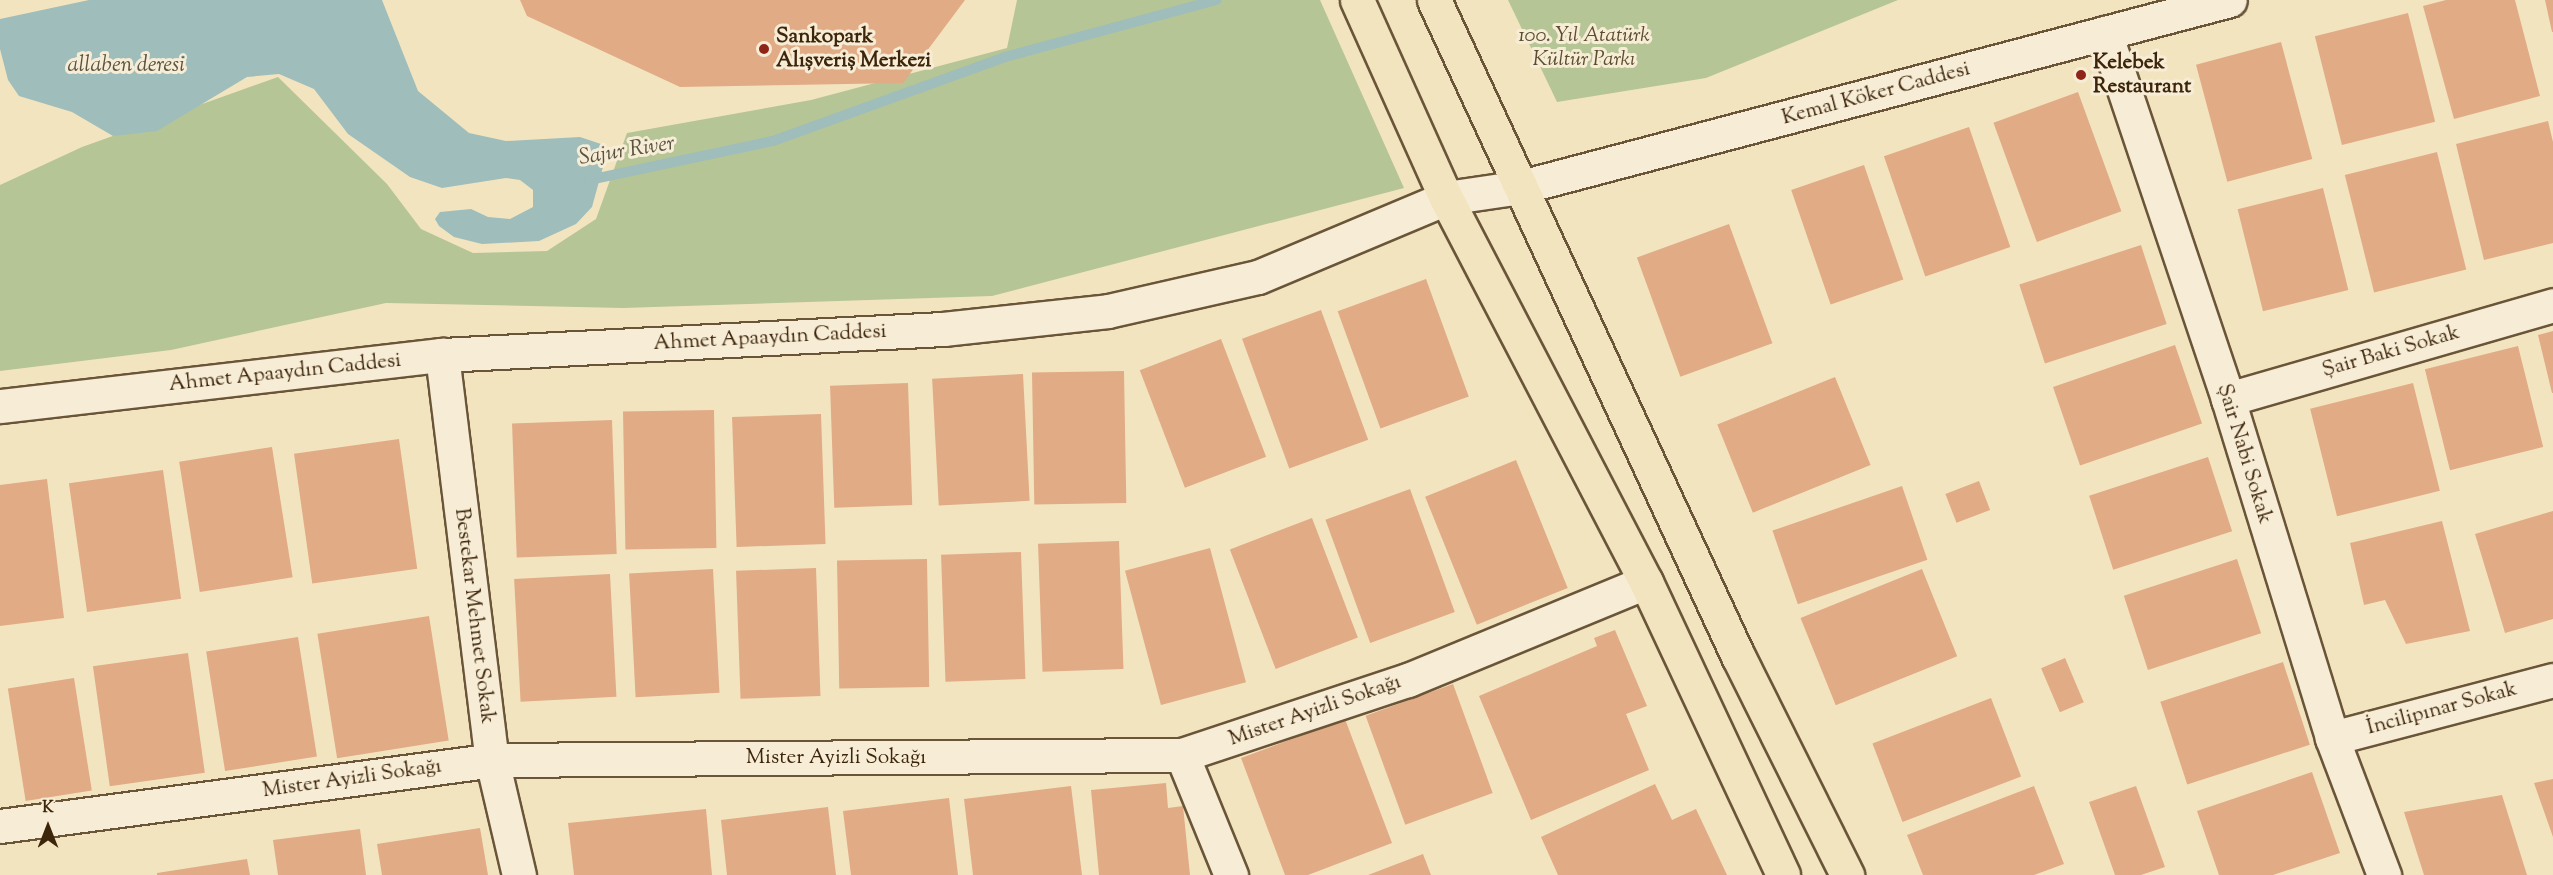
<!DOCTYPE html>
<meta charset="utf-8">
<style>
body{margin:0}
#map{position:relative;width:2553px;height:875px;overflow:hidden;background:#f3e4c0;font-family:"Sorts Mill Goudy",serif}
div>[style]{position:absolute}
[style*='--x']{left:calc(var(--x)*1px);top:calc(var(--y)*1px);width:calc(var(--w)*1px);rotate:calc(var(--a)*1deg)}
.green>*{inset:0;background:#b6c596}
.water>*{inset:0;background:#9ebdbb}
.stream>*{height:10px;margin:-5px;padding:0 5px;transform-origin:5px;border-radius:5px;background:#9ebdbb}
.building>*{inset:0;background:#e1ab85;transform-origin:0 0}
.roads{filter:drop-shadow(2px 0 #6a5538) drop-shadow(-2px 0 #6a5538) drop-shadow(0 2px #6a5538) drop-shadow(0 -2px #6a5538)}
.minor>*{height:33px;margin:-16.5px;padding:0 16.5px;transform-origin:16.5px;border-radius:16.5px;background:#f7edd6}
.major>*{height:33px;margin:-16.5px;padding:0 16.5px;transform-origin:16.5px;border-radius:16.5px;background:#f3e4c0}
.dots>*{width:16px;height:16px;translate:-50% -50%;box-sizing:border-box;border:3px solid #f7edd6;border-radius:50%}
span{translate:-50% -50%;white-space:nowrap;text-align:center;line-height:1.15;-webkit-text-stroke:6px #f7edd6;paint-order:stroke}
.park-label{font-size:21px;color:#5b4d2e;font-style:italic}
.poi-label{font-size:21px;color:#3d250b;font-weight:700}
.left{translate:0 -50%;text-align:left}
.street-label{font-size:21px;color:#3d250b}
.water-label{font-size:22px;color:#5a5340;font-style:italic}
.north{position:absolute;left:18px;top:797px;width:60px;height:60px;-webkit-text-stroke:4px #f7edd6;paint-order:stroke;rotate:0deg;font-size:16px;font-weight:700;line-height:24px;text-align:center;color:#3d250b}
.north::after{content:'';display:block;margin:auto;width:21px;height:27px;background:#3d250b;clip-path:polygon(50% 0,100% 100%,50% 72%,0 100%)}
</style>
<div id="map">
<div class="green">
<i style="clip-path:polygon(1017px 0,1320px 0,1404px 188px,992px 296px,623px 308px,386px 303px,171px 350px,0 371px,0 185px,82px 147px,278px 77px,387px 184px,421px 229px,473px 253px,547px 251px,596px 219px,627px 133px,811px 100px,1007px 48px)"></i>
<i style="clip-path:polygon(1508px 0,1898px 0,1706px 78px,1557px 102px)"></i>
</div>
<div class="water">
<i style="clip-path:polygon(89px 0,382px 0,418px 91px,469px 133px,506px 141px,580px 137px,601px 144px,603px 167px,592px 207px,576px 224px,539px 241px,482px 244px,454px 237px,439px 226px,435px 219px,440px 212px,471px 209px,488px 217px,510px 219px,533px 207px,533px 190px,520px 180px,506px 178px,442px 188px,410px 177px,348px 134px,314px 89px,279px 74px,247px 77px,157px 131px,113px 136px,72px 112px,19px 96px,8px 80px,0 49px,0 19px)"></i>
</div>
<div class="stream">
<i style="--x:589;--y:180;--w:188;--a:-12"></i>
<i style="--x:773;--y:141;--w:247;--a:-19.9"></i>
<i style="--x:1005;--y:57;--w:219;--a:-15.1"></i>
</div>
<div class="building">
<i style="clip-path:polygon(520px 0,965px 0,903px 83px,680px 87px,527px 16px)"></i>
<i style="clip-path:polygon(2446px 0,2515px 0,2540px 96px,2454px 119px,2423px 6px)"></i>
<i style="clip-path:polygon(2545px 0,2553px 0,2553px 32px,2552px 32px)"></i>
<i style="left:2408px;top:13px;width:112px;height:96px;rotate:76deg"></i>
<i style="left:2281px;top:42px;width:121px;height:88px;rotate:75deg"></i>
<i style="left:2078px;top:92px;width:127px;height:90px;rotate:70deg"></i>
<i style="clip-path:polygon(2548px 121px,2553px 142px,2553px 243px,2484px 260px,2456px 144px)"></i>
<i style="left:1969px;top:127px;width:127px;height:90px;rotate:71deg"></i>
<i style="left:2437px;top:152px;width:121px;height:95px;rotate:76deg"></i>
<i style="left:1864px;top:165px;width:121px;height:77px;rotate:71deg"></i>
<i style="left:2323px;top:188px;width:105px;height:88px;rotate:76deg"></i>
<i style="left:1729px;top:224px;width:127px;height:98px;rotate:70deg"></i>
<i style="left:2141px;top:245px;width:83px;height:128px;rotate:72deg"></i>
<i style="left:1426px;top:279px;width:125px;height:94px;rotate:70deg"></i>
<i style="left:1321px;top:310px;width:138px;height:84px;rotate:70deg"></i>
<i style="clip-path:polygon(2553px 331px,2553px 393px,2552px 393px,2538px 335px)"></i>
<i style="left:1221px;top:339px;width:126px;height:87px;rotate:69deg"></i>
<i style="left:2175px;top:345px;width:83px;height:129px;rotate:71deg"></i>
<i style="left:2518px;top:346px;width:104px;height:96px;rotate:76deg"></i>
<i style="left:1124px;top:371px;width:132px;height:92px;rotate:89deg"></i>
<i style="left:1023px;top:374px;width:127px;height:91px;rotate:87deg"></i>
<i style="left:1835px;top:377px;width:95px;height:127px;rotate:68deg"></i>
<i style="left:908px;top:383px;width:122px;height:78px;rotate:88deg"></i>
<i style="left:2413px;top:383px;width:111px;height:106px;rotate:76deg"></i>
<i style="left:714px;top:410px;width:138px;height:91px;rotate:89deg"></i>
<i style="left:821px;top:414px;width:130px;height:89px;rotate:88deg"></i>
<i style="left:612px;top:420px;width:134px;height:100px;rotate:88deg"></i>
<i style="left:399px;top:439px;width:131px;height:106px;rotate:82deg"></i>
<i style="left:272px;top:447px;width:132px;height:94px;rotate:81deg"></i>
<i style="left:2208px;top:457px;width:78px;height:125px;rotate:72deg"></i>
<i style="left:1516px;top:460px;width:138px;height:98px;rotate:68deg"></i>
<i style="left:163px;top:470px;width:130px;height:95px;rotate:82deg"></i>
<i style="clip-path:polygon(47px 479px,64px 618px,0 626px,0 485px)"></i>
<i style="left:1979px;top:481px;width:31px;height:36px;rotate:69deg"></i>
<i style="left:1902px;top:486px;width:78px;height:137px;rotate:71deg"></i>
<i style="left:1410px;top:489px;width:131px;height:90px;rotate:70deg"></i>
<i style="clip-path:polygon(2553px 511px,2553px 619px,2505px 633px,2475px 534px)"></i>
<i style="left:1312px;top:518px;width:128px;height:88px;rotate:69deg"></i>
<i style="clip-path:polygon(2442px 521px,2470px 631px,2406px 644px,2385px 600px,2364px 605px,2350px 543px)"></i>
<i style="left:1119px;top:541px;width:128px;height:81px;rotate:88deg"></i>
<i style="left:1210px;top:548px;width:139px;height:88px;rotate:75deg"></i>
<i style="left:1021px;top:552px;width:127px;height:80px;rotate:88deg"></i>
<i style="left:927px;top:559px;width:128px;height:90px;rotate:89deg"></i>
<i style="left:2237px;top:559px;width:78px;height:119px;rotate:72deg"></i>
<i style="left:816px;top:568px;width:128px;height:80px;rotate:88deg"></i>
<i style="left:713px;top:569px;width:124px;height:84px;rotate:87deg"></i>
<i style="left:1922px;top:569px;width:94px;height:131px;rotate:68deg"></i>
<i style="left:610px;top:574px;width:123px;height:96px;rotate:87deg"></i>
<i style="left:429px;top:616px;width:126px;height:113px;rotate:81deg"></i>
<i style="clip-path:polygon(1615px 630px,1647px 706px,1626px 714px,1649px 770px,1531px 820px,1479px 696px,1597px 646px,1594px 638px)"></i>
<i style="left:298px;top:637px;width:121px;height:93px;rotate:81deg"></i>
<i style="left:188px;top:653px;width:121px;height:96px;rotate:82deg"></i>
<i style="left:2065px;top:658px;width:48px;height:26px;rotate:67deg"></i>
<i style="left:2283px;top:662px;width:87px;height:129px;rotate:72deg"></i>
<i style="left:74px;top:678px;width:114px;height:67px;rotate:81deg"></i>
<i style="left:1453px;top:684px;width:116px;height:93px;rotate:70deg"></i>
<i style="left:1991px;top:698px;width:84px;height:127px;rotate:69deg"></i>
<i style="clip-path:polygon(1345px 719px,1392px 843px,1308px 875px,1285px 875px,1241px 758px)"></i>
<i style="clip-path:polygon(2312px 772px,2340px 853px,2273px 875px,2219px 875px,2197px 811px)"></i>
<i style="clip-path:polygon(2553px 779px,2553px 837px,2534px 783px)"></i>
<i style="clip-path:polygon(1166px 783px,1168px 808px,1183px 806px,1190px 875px,1099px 875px,1091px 790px)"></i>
<i style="clip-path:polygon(1655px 784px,1672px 820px,1696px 809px,1727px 875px,1558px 875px,1541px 837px)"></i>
<i style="clip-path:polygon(1071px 786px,1082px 875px,973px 875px,964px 799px)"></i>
<i style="clip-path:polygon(2034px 786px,2064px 864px,2034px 875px,1923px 875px,1907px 835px)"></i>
<i style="clip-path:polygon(2136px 786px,2165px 867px,2141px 875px,2115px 875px,2089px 802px)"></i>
<i style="clip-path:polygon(2502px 795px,2527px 875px,2424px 875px,2404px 812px)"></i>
<i style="clip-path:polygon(949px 798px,958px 875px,851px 875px,843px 811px)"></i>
<i style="clip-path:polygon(828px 807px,836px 875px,727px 875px,721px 820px)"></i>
<i style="clip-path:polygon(706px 809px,712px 875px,574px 875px,568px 823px)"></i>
<i style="clip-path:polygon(480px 828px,488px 875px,382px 875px,377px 844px)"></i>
<i style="clip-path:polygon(360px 829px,366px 875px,278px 875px,273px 840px)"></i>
<i style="clip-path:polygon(1423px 854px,1431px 875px,1368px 875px)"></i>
<i style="clip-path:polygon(247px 859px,250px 875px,157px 875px,157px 873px)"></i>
</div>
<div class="roads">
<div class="minor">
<i style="--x:2105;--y:33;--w:386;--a:71.4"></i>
<i style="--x:2228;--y:399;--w:355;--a:72.9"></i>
<i style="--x:2332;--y:738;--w:147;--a:69.2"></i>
<i style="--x:442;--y:355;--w:408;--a:83"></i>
<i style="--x:492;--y:760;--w:118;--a:76.8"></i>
<i style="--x:2228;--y:399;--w:338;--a:-16.1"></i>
<i style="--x:0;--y:406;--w:445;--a:-6.6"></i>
<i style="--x:442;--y:355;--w:502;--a:-2.97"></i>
<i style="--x:943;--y:329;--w:166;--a:-6.2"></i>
<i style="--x:1108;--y:311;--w:154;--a:-12.8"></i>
<i style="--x:1258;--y:277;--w:204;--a:-22.8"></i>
<i style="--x:1446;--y:198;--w:76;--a:-8.3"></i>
<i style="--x:1521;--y:187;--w:733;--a:-14.78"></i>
<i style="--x:2332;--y:738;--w:228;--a:-14.7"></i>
<i style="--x:1182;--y:755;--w:130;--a:67.8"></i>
<i style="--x:0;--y:826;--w:496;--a:-7.6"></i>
<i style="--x:492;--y:760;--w:690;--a:-0.42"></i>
<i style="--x:1182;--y:755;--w:238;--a:-18.4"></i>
<i style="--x:1408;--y:680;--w:257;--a:-22.4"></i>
</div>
<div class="major">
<i style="--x:1357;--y:0;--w:217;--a:65.8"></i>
<i style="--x:1446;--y:198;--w:433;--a:62.5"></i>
<i style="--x:1646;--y:582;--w:323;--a:64.9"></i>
<i style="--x:1434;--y:0;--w:723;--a:65.14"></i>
<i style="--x:1738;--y:656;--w:245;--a:63.5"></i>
</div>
</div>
<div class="dots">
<i style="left:764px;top:49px;background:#8f2418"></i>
<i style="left:2081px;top:75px;background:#8f2418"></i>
</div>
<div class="park-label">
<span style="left:1584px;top:48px">100. Yıl Atatürk<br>Kültür Parkı</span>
</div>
<div class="poi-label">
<span class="left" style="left:776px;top:49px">Sankopark<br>Alışveriş Merkezi</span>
<span class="left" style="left:2093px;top:75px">Kelebek<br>Restaurant</span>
</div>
<div class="street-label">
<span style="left:1876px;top:94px;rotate:-15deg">Kemal Köker Caddesi</span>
<span style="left:770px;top:338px;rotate:-3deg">Ahmet Apaaydın Caddesi</span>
<span style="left:2391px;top:352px;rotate:-16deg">Şair Baki Sokak</span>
<span style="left:285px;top:373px;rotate:-6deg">Ahmet Apaaydın Caddesi</span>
<span style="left:2244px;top:454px;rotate:73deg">Şair Nabi Sokak</span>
<span style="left:474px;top:616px;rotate:83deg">Bestekar Mehmet Sokak</span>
<span style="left:2442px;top:709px;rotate:-15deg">İncilipınar Sokak</span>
<span style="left:1315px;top:711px;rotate:-19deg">Mister Ayizli Sokağı</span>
<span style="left:836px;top:758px">Mister Ayizli Sokağı</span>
<span style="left:352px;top:779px;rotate:-8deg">Mister Ayizli Sokağı</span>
</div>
<div class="water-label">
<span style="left:126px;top:67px">allaben deresi</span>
<span style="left:627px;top:152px;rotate:-9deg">Sajur River</span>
</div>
<div class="north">K</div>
</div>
